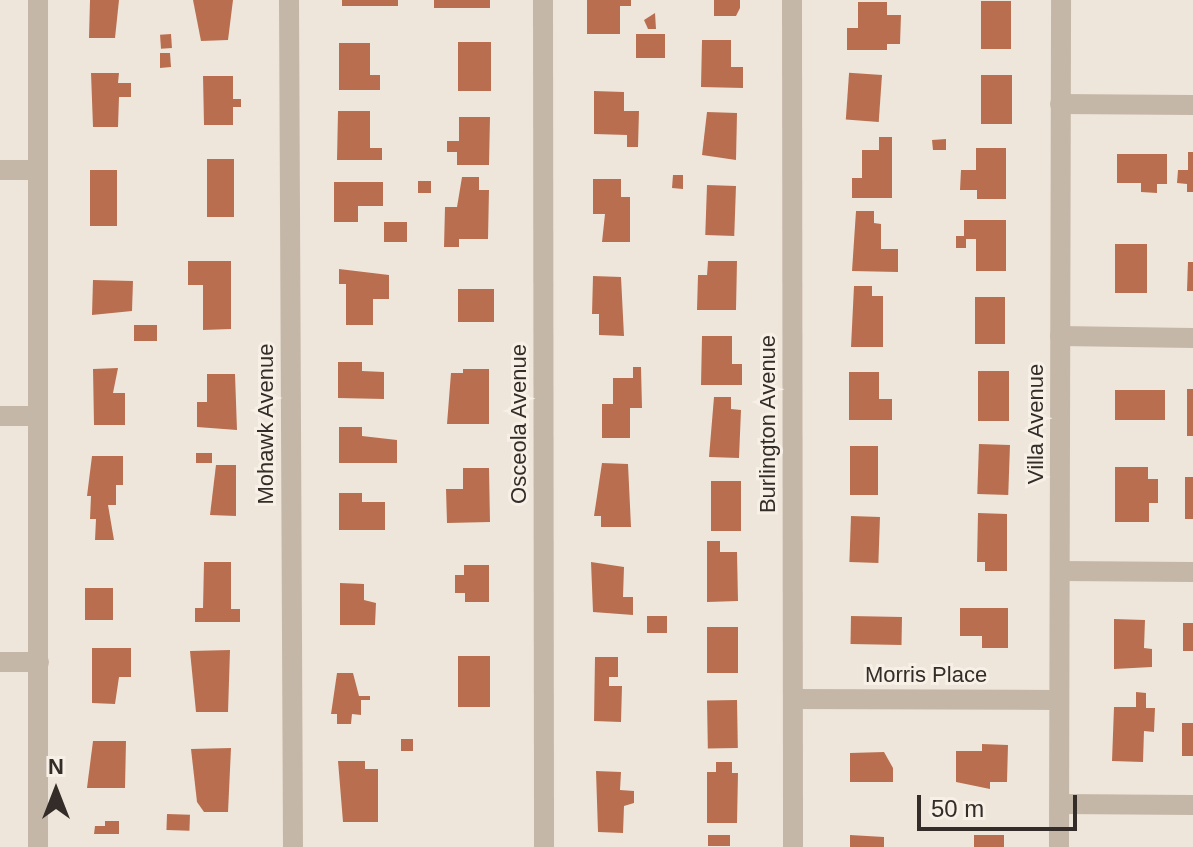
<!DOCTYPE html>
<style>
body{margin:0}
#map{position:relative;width:1193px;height:847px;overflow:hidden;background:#efe6db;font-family:Arial,sans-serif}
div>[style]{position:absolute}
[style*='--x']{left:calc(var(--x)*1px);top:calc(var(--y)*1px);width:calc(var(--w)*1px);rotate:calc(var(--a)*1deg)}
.building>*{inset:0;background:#b96f4f;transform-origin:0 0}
.minor>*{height:20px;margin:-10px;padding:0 10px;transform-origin:10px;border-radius:10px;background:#c5b7a8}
span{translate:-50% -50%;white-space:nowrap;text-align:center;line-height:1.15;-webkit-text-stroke:6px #f7f0e7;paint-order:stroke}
.street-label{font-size:22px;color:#332c28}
.north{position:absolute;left:16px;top:751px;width:80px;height:80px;-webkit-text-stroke:6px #f7f0e7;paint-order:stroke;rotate:0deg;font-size:22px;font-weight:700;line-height:32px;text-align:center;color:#332c28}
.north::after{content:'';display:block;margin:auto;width:28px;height:36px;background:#332c28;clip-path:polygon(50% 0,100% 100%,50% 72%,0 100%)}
.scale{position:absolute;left:917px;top:795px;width:160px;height:36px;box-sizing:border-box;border:4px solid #332c28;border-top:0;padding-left:10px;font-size:24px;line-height:28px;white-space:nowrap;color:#332c28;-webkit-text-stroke:6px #f7f0e7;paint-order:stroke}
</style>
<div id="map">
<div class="building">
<i style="clip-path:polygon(90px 0,119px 0,115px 38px,89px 38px)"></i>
<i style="clip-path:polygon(193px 0,233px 0,228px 40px,201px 41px)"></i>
<i style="left:342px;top:0;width:56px;height:6px"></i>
<i style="left:434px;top:0;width:56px;height:8px"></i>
<i style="clip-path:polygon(587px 0,631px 0,631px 6px,620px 6px,620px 34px,587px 34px)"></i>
<i style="clip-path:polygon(714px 0,740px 0,740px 8px,736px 16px,714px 16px)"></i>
<i style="left:981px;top:1px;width:30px;height:48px"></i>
<i style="clip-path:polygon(858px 2px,887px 2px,887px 15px,901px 15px,900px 44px,887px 44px,887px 50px,847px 50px,847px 28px,858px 28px)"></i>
<i style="clip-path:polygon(655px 13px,656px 29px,648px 29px,644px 20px)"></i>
<i style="left:171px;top:34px;width:14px;height:11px;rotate:86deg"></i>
<i style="left:636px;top:34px;width:29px;height:24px"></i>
<i style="clip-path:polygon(702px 40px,731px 40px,731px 67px,743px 67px,743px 88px,701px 87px)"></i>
<i style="left:491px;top:42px;width:49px;height:33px;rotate:90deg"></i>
<i style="clip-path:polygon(339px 43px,370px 43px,370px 75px,380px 75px,380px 90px,339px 90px)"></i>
<i style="clip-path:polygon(160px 53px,170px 53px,171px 67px,160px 68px)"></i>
<i style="clip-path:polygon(91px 73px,119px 73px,118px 83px,131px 83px,131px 97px,119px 97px,118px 127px,93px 127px)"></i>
<i style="left:882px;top:75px;width:47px;height:33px;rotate:94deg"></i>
<i style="left:981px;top:75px;width:31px;height:49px"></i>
<i style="clip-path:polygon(203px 76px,233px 76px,233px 99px,241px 99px,241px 107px,233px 107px,233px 125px,204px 125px)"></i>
<i style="clip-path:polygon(594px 91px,624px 92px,624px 111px,639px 111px,638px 147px,627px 147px,627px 135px,594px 134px)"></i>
<i style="clip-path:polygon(338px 111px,370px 111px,370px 148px,382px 148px,382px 160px,337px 160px)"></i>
<i style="clip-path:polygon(707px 112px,737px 113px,736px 160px,702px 155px)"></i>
<i style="clip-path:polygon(459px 117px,490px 117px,489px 165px,457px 165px,457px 152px,447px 152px,447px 141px,459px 141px)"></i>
<i style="clip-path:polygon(879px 137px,892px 137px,892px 198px,852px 198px,852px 178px,862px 178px,862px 150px,879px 150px)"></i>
<i style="clip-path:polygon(946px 139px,946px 150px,933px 150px,932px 140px)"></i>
<i style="clip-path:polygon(976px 148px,1006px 148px,1006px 199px,977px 199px,977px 190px,960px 190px,961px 170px,976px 170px)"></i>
<i style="clip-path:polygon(1188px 152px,1193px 152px,1193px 192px,1187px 192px,1187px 184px,1177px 183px,1178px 170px,1188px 170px)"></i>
<i style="clip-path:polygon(1117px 154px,1167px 154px,1167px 184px,1157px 184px,1157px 193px,1141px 192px,1141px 183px,1117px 183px)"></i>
<i style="left:207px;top:159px;width:27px;height:58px"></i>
<i style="left:90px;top:170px;width:27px;height:56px"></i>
<i style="clip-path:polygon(673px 175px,683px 175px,683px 189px,672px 188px)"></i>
<i style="clip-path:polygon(462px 177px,479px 177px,479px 190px,489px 190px,488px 239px,459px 239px,459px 247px,444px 247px,445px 207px,457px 207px)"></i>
<i style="clip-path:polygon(593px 179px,621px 179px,621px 197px,630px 197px,630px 242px,602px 242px,605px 214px,593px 214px)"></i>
<i style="left:431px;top:181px;width:12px;height:13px;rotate:90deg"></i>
<i style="clip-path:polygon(334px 182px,383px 182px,383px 206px,358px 206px,358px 222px,334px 222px)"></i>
<i style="left:707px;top:185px;width:29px;height:50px;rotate:2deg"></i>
<i style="clip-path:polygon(856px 211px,874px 211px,874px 223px,881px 224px,881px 249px,898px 249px,898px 272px,852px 271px)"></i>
<i style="clip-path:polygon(964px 220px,1006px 220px,1006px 271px,976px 271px,976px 239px,966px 239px,966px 248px,956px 248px,956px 236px,964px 236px)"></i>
<i style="left:384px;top:222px;width:23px;height:20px"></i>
<i style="left:1115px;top:244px;width:32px;height:49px"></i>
<i style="clip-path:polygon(188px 261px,231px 261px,231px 329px,203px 330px,203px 285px,188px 285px)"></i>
<i style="clip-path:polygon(708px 261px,737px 261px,736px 310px,697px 310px,698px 275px,707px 275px)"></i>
<i style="clip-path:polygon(1188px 262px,1193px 262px,1193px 291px,1187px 291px)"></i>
<i style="clip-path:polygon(339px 269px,389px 275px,389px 299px,373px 299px,373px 325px,346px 325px,346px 284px,339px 284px)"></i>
<i style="clip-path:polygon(593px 276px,621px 277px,624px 336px,599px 335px,599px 314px,592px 314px)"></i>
<i style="clip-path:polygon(93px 280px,133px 281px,132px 311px,92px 315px)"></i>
<i style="clip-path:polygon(854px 286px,872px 286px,872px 296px,883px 296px,883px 347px,851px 347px)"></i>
<i style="left:494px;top:289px;width:33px;height:36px;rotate:90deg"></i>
<i style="left:975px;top:297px;width:30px;height:47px"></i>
<i style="left:134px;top:325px;width:23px;height:16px"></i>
<i style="clip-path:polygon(702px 336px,732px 336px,732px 364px,742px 364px,742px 385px,701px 385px)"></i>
<i style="clip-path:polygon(338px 362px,362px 362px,362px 371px,384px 372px,384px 399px,338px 398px)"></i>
<i style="clip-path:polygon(633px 367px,641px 367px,642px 408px,630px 408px,630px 438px,602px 438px,602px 404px,613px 404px,613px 378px,633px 378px)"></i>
<i style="clip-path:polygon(118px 368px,113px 393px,125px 393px,125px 425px,94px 425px,93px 369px)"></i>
<i style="clip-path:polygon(463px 369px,489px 369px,489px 424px,447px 424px,451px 373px,463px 373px)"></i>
<i style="left:978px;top:371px;width:31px;height:50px"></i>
<i style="clip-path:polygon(849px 372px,879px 372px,879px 399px,892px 399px,892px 420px,849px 420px)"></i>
<i style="clip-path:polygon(207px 374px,235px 374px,237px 430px,197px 427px,197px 402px,207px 402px)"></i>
<i style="left:1187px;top:389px;width:6px;height:47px"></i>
<i style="left:1115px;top:390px;width:50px;height:30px"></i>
<i style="clip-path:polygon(714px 397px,731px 397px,731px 409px,741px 410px,739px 458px,709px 457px)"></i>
<i style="clip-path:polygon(339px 427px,362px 427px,362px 436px,397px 440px,397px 463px,339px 463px)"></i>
<i style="left:979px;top:444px;width:31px;height:50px;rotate:2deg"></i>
<i style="left:850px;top:446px;width:28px;height:49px"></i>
<i style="left:196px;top:453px;width:16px;height:10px"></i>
<i style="clip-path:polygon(92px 456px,123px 456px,123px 485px,116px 485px,116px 505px,108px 505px,114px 540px,95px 540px,96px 519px,90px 519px,91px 496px,87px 496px)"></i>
<i style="clip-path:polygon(602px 463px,628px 464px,631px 527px,601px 527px,601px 516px,594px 516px)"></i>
<i style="clip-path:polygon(216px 465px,236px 465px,236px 516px,210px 515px)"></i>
<i style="clip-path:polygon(1115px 467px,1148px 467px,1148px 479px,1158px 479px,1158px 503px,1149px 503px,1149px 522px,1115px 522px)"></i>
<i style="clip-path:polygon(463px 468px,489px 468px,490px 522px,447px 523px,446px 489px,463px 489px)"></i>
<i style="left:1185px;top:477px;width:8px;height:42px"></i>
<i style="left:711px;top:481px;width:30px;height:50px"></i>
<i style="clip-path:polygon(339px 493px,362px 493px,362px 502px,385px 502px,385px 530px,339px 530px)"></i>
<i style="clip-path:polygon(978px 513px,1007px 514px,1007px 571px,985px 571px,985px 562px,977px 562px)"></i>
<i style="left:851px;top:516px;width:29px;height:46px;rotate:2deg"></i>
<i style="clip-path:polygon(707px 541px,720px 541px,720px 552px,737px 552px,738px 601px,707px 602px)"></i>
<i style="clip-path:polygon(204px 562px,231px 562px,231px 609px,240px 609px,240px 622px,195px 622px,195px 608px,203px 608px)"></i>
<i style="clip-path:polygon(591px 562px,624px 567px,623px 597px,633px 597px,633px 615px,593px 612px)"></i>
<i style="clip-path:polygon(464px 565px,489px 565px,489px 602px,465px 602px,465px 593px,455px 593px,455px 575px,464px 575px)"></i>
<i style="clip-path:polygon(340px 583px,364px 584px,364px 600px,376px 603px,375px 625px,340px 625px)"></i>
<i style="left:85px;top:588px;width:28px;height:32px"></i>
<i style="clip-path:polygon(960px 608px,1008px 608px,1008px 648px,982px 648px,982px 636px,960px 636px)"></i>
<i style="left:667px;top:616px;width:17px;height:20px;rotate:90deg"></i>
<i style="left:851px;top:616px;width:51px;height:28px;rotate:1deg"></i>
<i style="clip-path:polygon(1114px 619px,1145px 620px,1144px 648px,1152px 649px,1152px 667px,1114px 669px)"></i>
<i style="left:1183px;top:623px;width:10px;height:28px"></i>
<i style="left:707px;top:627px;width:31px;height:46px"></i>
<i style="clip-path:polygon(92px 648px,131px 648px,131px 677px,119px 677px,115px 704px,92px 703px)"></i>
<i style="clip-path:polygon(230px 650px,228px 712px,196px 712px,190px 651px)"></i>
<i style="left:458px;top:656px;width:32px;height:51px"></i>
<i style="clip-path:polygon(595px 657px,618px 657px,618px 677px,609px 677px,609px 686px,622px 686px,621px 722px,594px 721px)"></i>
<i style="clip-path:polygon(337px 673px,353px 673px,359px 696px,370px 696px,370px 700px,361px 700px,361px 715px,352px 714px,351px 724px,337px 724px,337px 714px,331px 714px)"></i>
<i style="clip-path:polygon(1136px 692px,1146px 693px,1146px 708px,1155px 708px,1154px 732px,1144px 731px,1143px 762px,1112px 761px,1114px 707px,1136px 707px)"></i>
<i style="left:737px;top:700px;width:48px;height:30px;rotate:89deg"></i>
<i style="left:1182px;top:723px;width:11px;height:33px"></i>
<i style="left:401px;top:739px;width:12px;height:12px"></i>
<i style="clip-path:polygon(93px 741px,126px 741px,125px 788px,87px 788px)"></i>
<i style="clip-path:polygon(982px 744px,1008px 745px,1007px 782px,990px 782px,990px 789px,956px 782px,956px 751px,982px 751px)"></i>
<i style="clip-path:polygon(231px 748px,228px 812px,204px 812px,197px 802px,191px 749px)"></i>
<i style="clip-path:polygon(884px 752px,893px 768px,893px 782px,850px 782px,850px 753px)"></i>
<i style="clip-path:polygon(338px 761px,365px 761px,365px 769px,378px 769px,378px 822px,343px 822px)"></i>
<i style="clip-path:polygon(716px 762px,732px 762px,732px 773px,738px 773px,737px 823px,707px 823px,707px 772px,716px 772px)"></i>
<i style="clip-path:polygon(596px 771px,621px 772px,620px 790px,634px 791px,634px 803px,624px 806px,623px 833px,598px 832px)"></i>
<i style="left:167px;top:814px;width:23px;height:16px;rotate:2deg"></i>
<i style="clip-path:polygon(105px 821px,119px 821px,119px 834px,94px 834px,95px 826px,105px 826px)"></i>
<i style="left:708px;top:835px;width:22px;height:11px"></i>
<i style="clip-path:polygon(850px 835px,884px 837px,884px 847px,850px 847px)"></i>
<i style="left:974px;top:835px;width:30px;height:12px"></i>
</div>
<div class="minor">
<i style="--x:38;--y:0;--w:847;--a:90"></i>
<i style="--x:289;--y:0;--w:847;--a:89.73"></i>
<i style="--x:543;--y:0;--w:847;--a:89.93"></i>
<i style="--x:792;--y:0;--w:847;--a:89.93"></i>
<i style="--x:1060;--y:104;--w:133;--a:0.4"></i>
<i style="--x:0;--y:170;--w:36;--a:0"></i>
<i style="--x:1060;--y:336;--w:133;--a:0.9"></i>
<i style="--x:0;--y:416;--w:38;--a:0"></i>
<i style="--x:1060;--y:571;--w:133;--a:0.4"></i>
<i style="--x:0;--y:662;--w:39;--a:0"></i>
<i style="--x:793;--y:699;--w:265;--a:0.2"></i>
<i style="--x:1060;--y:804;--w:133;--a:0.4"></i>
<i style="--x:1059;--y:847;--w:847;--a:-89.86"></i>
</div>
<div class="street-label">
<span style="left:266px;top:424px;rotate:-90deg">Mohawk Avenue</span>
<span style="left:519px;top:424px;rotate:-90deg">Osceola Avenue</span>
<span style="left:768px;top:424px;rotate:-90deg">Burlington Avenue</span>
<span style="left:1036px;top:424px;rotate:-90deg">Villa Avenue</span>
<span style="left:926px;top:675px">Morris Place</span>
</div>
<div class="north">N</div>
<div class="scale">50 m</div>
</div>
